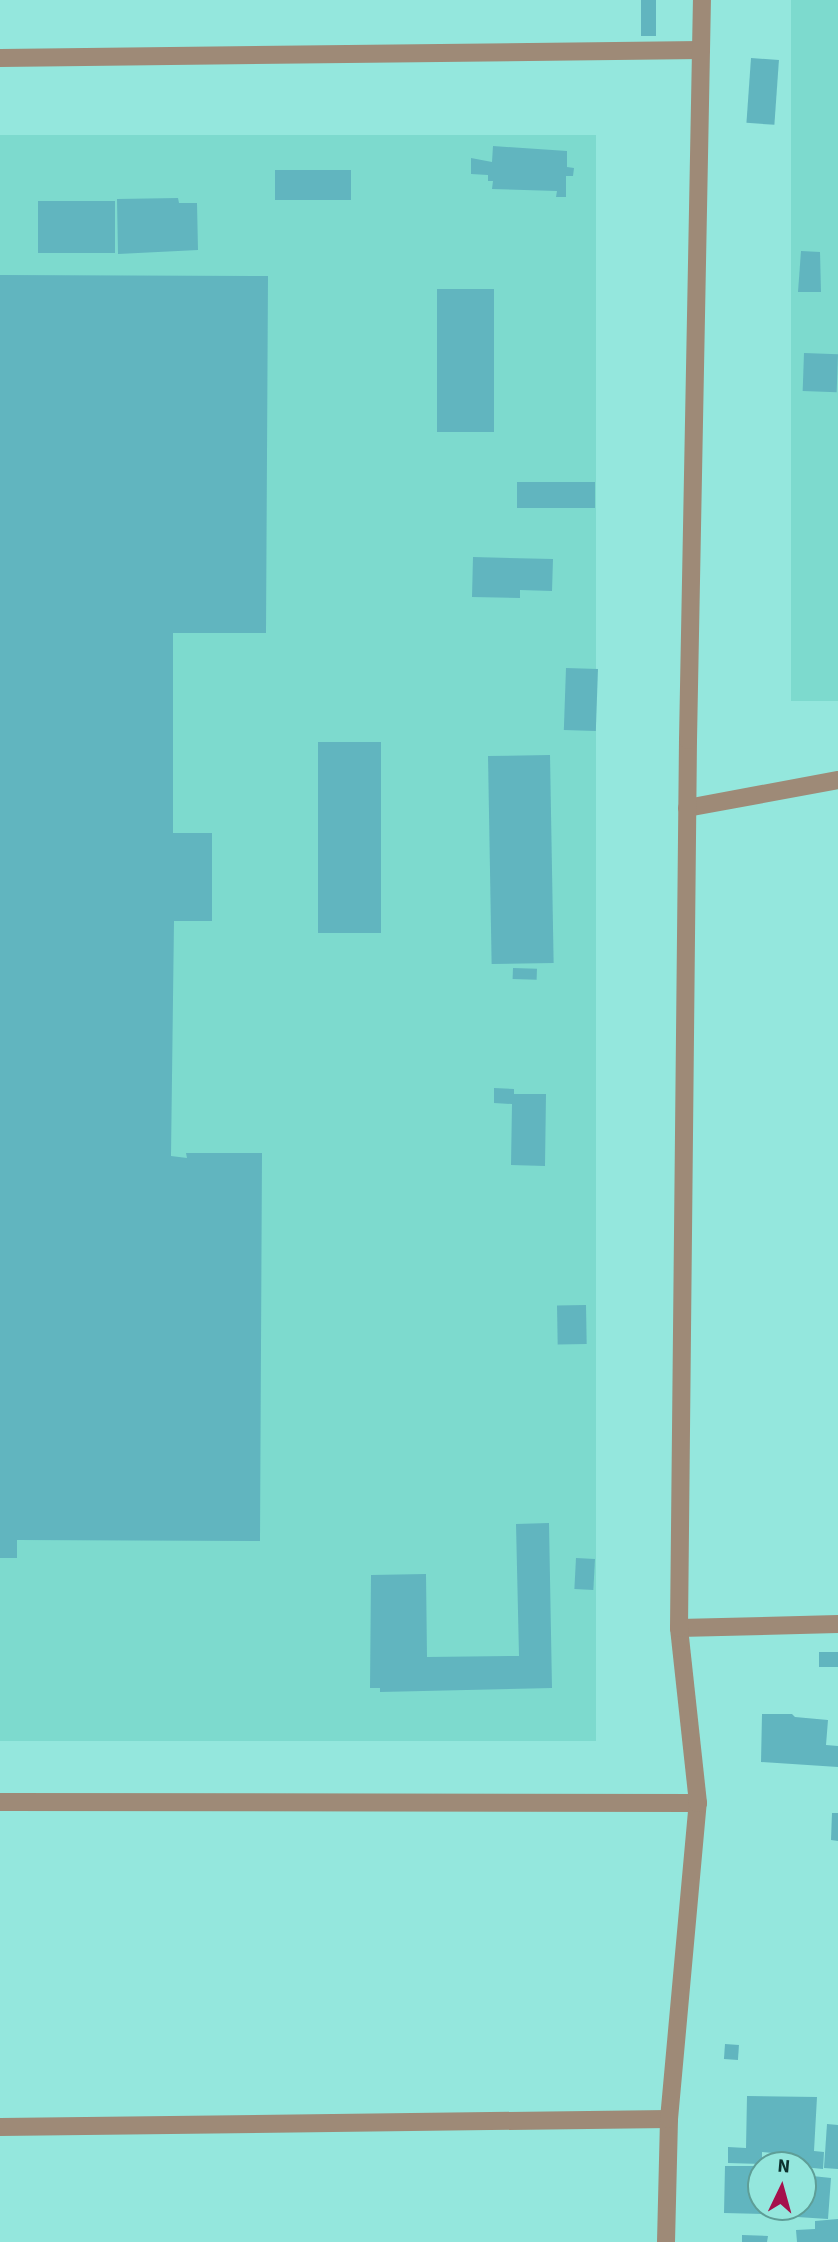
<!DOCTYPE html>
<style>
body{margin:0}
#map{position:relative;width:838px;height:2242px;overflow:hidden;background:#94e7dd;font-family:"Source Sans 3",sans-serif}
div>[style]{position:absolute}
[style*='--x']{left:calc(var(--x)*1px);top:calc(var(--y)*1px);width:calc(var(--w)*1px);rotate:calc(var(--a)*1deg)}
.built>*{inset:0;background:#7ddace;transform-origin:0 0}
.building>*{inset:0;background:#61b5bf;transform-origin:0 0}
.service>*{height:18px;margin:-9px;padding:0 9px;transform-origin:9px;border-radius:9px;background:#9e8a77}
.minor>*{height:18px;margin:-9px;padding:0 9px;transform-origin:9px;border-radius:9px;background:#9e8a77}
span{translate:-50% -50%;white-space:nowrap;text-align:center;line-height:1.15;-webkit-text-stroke:6px #94e7dd;paint-order:stroke}
.north{position:absolute;left:747px;top:2151px;width:70px;height:70px;box-sizing:border-box;background:#94e7dd;border:2px solid #5e9e97;border-radius:50%;rotate:5deg;font-size:19px;font-weight:700;line-height:28px;text-align:center;color:#0d312d}
.north::after{content:'';display:block;margin:auto;width:24px;height:32px;background:#a5114c;clip-path:polygon(50% 0,100% 100%,50% 72%,0 100%)}
</style>
<div id="map">
<div class="built">
<i style="left:791px;top:0;width:47px;height:701px"></i>
<i style="left:596px;top:135px;width:1606px;height:596px;rotate:90deg"></i>
</div>
<div class="building">
<i style="left:641px;top:0;width:15px;height:36px"></i>
<i style="left:751px;top:58px;width:28px;height:65px;rotate:4deg"></i>
<i style="clip-path:polygon(493px 146px,567px 151px,567px 167px,574px 168px,573px 176px,566px 176px,566px 197px,556px 197px,557px 191px,492px 189px,493px 181px,488px 181px,488px 175px,471px 174px,471px 158px,492px 162px)"></i>
<i style="left:275px;top:170px;width:76px;height:30px"></i>
<i style="clip-path:polygon(178px 198px,179px 203px,197px 203px,198px 250px,118px 254px,117px 199px)"></i>
<i style="left:38px;top:201px;width:77px;height:52px"></i>
<i style="clip-path:polygon(801px 251px,820px 252px,821px 292px,798px 292px)"></i>
<i style="clip-path:polygon(0 275px,268px 276px,266px 633px,173px 633px,173px 833px,212px 833px,212px 921px,174px 921px,171px 1156px,187px 1158px,186px 1153px,262px 1153px,260px 1541px,17px 1540px,17px 1558px,0 1558px)"></i>
<i style="left:437px;top:289px;width:57px;height:143px"></i>
<i style="left:804px;top:353px;width:34px;height:38px;rotate:2deg"></i>
<i style="left:517px;top:482px;width:78px;height:26px"></i>
<i style="clip-path:polygon(473px 557px,553px 559px,552px 591px,520px 590px,520px 598px,472px 597px)"></i>
<i style="left:566px;top:668px;width:32px;height:62px;rotate:2deg"></i>
<i style="left:318px;top:742px;width:63px;height:191px"></i>
<i style="left:550px;top:755px;width:208px;height:62px;rotate:89deg"></i>
<i style="left:513px;top:968px;width:24px;height:11px;rotate:2deg"></i>
<i style="clip-path:polygon(494px 1088px,514px 1089px,514px 1094px,546px 1094px,545px 1166px,511px 1165px,512px 1104px,494px 1103px)"></i>
<i style="left:586px;top:1305px;width:39px;height:29px;rotate:89deg"></i>
<i style="clip-path:polygon(549px 1523px,552px 1688px,380px 1692px,380px 1688px,370px 1688px,371px 1575px,426px 1574px,427px 1657px,519px 1656px,516px 1524px)"></i>
<i style="left:576px;top:1558px;width:19px;height:31px;rotate:3deg"></i>
<i style="left:819px;top:1652px;width:19px;height:15px"></i>
<i style="clip-path:polygon(762px 1714px,792px 1714px,795px 1717px,828px 1720px,826px 1745px,838px 1746px,838px 1767px,761px 1762px)"></i>
<i style="clip-path:polygon(832px 1813px,838px 1813px,838px 1841px,831px 1840px)"></i>
<i style="left:725px;top:2044px;width:14px;height:15px;rotate:4deg"></i>
<i style="clip-path:polygon(747px 2096px,817px 2097px,814px 2151px,824px 2152px,823px 2169px,773px 2164px,773px 2153px,762px 2152px,762px 2164px,728px 2163px,728px 2147px,746px 2148px)"></i>
<i style="clip-path:polygon(827px 2124px,838px 2125px,838px 2169px,824px 2168px)"></i>
<i style="clip-path:polygon(725px 2166px,761px 2166px,761px 2207px,766px 2207px,766px 2214px,724px 2213px)"></i>
<i style="clip-path:polygon(803px 2175px,831px 2178px,828px 2219px,782px 2216px,782px 2207px,803px 2207px)"></i>
<i style="clip-path:polygon(838px 2219px,838px 2242px,797px 2242px,796px 2230px,815px 2229px,815px 2221px)"></i>
<i style="clip-path:polygon(742px 2235px,768px 2236px,767px 2242px,742px 2242px)"></i>
</div>
<div class="service">
<i style="--x:0;--y:58;--w:701;--a:-0.65"></i>
<i style="--x:687;--y:808;--w:154;--a:-10.5"></i>
<i style="--x:0;--y:2127;--w:669;--a:-0.69"></i>
</div>
<div class="minor">
<i style="--x:679;--y:1628;--w:159;--a:-1.4"></i>
<i style="--x:0;--y:1802;--w:698;--a:0.08"></i>
<i style="--x:666;--y:2242;--w:123;--a:-88.6"></i>
<i style="--x:669;--y:2119;--w:317;--a:-84.8"></i>
<i style="--x:698;--y:1803;--w:176;--a:-96.2"></i>
<i style="--x:679;--y:1628;--w:888;--a:-89.42"></i>
<i style="--x:688;--y:740;--w:740;--a:-88.92"></i>
</div>
<div class="north">N</div>
</div>
